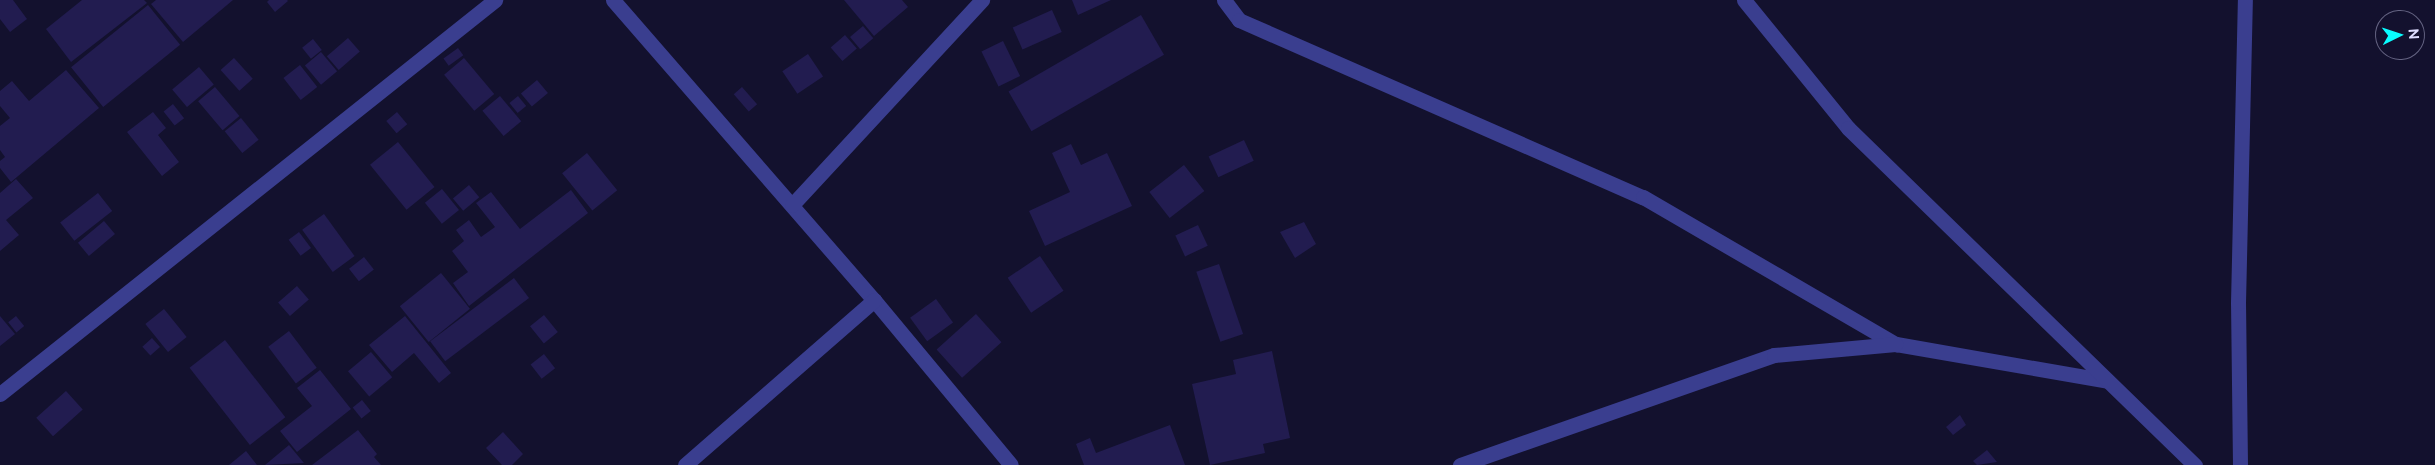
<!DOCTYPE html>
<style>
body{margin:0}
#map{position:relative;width:2435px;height:465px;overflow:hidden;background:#13112e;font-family:Raleway,sans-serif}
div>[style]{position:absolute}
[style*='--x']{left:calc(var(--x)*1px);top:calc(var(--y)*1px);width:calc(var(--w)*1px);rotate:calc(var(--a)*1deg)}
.building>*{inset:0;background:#221c50;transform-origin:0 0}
.minor>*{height:15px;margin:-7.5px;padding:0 7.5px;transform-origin:7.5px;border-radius:7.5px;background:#3a3e8f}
span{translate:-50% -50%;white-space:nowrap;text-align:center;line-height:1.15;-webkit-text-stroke:4px #13112e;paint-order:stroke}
.north{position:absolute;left:2375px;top:10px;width:50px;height:50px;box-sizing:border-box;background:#13112e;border:1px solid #646382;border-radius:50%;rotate:86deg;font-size:14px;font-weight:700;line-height:20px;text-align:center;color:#deddff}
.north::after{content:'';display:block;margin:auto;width:18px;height:22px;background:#09fcff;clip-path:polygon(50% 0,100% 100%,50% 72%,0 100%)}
</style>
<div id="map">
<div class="building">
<i style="clip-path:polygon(0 0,13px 0,27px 19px,10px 32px,0 19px)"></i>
<i style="clip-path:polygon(82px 0,144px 0,147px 3px,71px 62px,46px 29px)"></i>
<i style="clip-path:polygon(156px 0,233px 0,183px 42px,151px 4px)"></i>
<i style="clip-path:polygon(269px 0,287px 0,288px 1px,275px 12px,267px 2px)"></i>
<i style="clip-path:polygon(844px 0,902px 0,908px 7px,874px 36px)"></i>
<i style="clip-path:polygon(1072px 0,1111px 0,1078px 15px)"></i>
<i style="left:148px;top:5px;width:51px;height:99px;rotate:51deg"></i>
<i style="left:1052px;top:10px;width:24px;height:43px;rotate:66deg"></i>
<i style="left:1141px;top:15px;width:46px;height:153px;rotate:60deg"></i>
<i style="left:863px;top:26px;width:16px;height:17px;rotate:50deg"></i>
<i style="left:845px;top:35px;width:18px;height:19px;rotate:49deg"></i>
<i style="left:348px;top:38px;width:18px;height:28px;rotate:49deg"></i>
<i style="left:313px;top:39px;width:14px;height:14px;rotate:51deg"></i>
<i style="left:1003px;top:41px;width:39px;height:24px;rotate:64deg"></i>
<i style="left:458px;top:48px;width:9px;height:18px;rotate:54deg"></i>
<i style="left:321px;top:52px;width:25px;height:21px;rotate:50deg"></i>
<i style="left:808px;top:54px;width:27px;height:31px;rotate:56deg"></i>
<i style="left:234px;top:58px;width:28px;height:18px;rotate:48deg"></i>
<i style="left:464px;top:58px;width:47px;height:26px;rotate:50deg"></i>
<i style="left:300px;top:65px;width:28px;height:21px;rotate:52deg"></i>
<i style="left:199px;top:67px;width:23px;height:35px;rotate:50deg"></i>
<i style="clip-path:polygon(66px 70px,99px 108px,11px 182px,0 168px,0 161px,5px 157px,0 150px,0 126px,10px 118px,0 106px,0 91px,12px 81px,29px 101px)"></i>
<i style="left:537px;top:80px;width:17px;height:21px;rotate:50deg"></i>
<i style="left:215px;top:87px;width:38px;height:22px;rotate:50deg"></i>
<i style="left:742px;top:87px;width:23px;height:11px;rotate:49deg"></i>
<i style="left:500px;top:96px;width:33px;height:23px;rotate:50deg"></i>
<i style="left:518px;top:96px;width:13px;height:11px;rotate:51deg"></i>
<i style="left:173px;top:104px;width:18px;height:12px;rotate:52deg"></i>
<i style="clip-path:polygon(153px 112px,166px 128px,158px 135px,179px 162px,162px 176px,127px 132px)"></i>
<i style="left:397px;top:112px;width:16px;height:14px;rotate:50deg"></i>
<i style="left:241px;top:118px;width:28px;height:21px;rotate:51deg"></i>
<i style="left:1244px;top:140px;width:23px;height:39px;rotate:65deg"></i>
<i style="left:398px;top:142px;width:58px;height:36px;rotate:51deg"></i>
<i style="clip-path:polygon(1071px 144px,1081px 165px,1107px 153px,1132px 206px,1045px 246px,1029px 211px,1070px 192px,1052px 153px)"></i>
<i style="left:587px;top:153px;width:48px;height:32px;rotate:51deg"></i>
<i style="left:1184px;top:165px;width:33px;height:44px;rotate:52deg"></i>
<i style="clip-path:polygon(16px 179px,33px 198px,6px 220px,19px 235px,0 251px,0 193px)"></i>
<i style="left:469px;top:185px;width:16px;height:21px;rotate:50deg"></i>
<i style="left:442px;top:189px;width:27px;height:22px;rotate:51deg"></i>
<i style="clip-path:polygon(571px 190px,588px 213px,469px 306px,453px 283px,468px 272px,452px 251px,464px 241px,456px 230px,469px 220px,481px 237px,495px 227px,476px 203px,491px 192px,520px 229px)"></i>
<i style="left:98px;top:193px;width:23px;height:48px;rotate:52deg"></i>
<i style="left:324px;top:214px;width:52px;height:27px;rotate:54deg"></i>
<i style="left:104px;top:221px;width:17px;height:34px;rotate:50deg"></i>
<i style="clip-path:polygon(1304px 222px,1316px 244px,1295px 258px,1280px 232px)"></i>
<i style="left:1198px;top:225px;width:23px;height:25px;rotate:65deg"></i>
<i style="left:299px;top:232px;width:20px;height:13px;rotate:53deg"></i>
<i style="left:1040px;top:256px;width:42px;height:39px;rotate:56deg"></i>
<i style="left:364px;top:257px;width:16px;height:19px;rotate:52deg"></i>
<i style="left:1219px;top:264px;width:74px;height:24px;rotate:71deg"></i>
<i style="left:441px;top:273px;width:46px;height:53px;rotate:51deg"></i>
<i style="left:514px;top:278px;width:25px;height:105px;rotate:53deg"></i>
<i style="left:297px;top:286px;width:18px;height:25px;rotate:49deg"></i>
<i style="left:936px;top:299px;width:29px;height:32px;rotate:54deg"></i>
<i style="left:164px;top:309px;width:36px;height:24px;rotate:51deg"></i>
<i style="left:976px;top:314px;width:38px;height:53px;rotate:48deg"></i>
<i style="left:544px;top:315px;width:22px;height:18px;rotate:51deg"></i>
<i style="clip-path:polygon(0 316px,15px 334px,0 346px)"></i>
<i style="left:16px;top:316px;width:13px;height:10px;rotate:51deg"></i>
<i style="clip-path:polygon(405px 316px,451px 373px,439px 383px,414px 353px,392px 372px,369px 345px)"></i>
<i style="left:289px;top:331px;width:46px;height:26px;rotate:53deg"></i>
<i style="left:152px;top:338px;width:12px;height:13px;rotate:48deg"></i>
<i style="left:225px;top:340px;width:98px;height:45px;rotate:52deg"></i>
<i style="clip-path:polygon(1272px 351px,1290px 438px,1263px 444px,1265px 453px,1210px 465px,1192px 384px,1236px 374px,1233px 360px)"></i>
<i style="left:371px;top:352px;width:33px;height:30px;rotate:50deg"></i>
<i style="left:544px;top:354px;width:18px;height:17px;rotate:52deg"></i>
<i style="clip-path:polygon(320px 370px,351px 409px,297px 452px,280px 431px,312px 406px,297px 388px)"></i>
<i style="left:66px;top:391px;width:25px;height:40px;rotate:48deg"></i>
<i style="left:362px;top:400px;width:14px;height:12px;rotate:51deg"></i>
<i style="clip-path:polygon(1960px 415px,1966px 425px,1953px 435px,1946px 427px)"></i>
<i style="clip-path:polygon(1170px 425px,1185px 465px,1084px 465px,1076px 444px,1090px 438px,1096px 453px)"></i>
<i style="clip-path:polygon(358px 430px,377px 454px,374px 457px,381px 465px,312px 465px)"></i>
<i style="clip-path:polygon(503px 432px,523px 454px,512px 465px,502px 465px,486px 448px)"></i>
<i style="clip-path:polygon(289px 445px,304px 463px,265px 465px)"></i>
<i style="clip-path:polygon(1987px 450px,1997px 462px,1977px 465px,1973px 461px)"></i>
<i style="clip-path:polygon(246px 451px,257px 465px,229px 465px)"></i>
</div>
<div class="minor">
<i style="--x:613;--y:0;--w:398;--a:49"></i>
<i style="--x:874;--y:300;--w:214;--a:50.3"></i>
<i style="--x:1224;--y:0;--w:25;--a:53"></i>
<i style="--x:1239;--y:20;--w:441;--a:23.7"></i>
<i style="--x:1643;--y:197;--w:293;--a:30.2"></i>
<i style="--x:1896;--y:344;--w:215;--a:9.9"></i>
<i style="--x:1744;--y:0;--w:165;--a:50.9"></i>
<i style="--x:1848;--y:128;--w:484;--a:44.2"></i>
<i style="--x:792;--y:205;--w:280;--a:-47.2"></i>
<i style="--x:0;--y:394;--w:633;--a:-38.52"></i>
<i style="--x:685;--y:465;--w:251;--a:-41.1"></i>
<i style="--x:1460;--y:465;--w:333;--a:-19.3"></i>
<i style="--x:1774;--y:355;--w:122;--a:-5.2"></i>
<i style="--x:2240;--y:465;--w:162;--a:-90.7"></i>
<i style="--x:2238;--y:303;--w:303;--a:-88.7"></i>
</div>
<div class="north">N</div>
</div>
